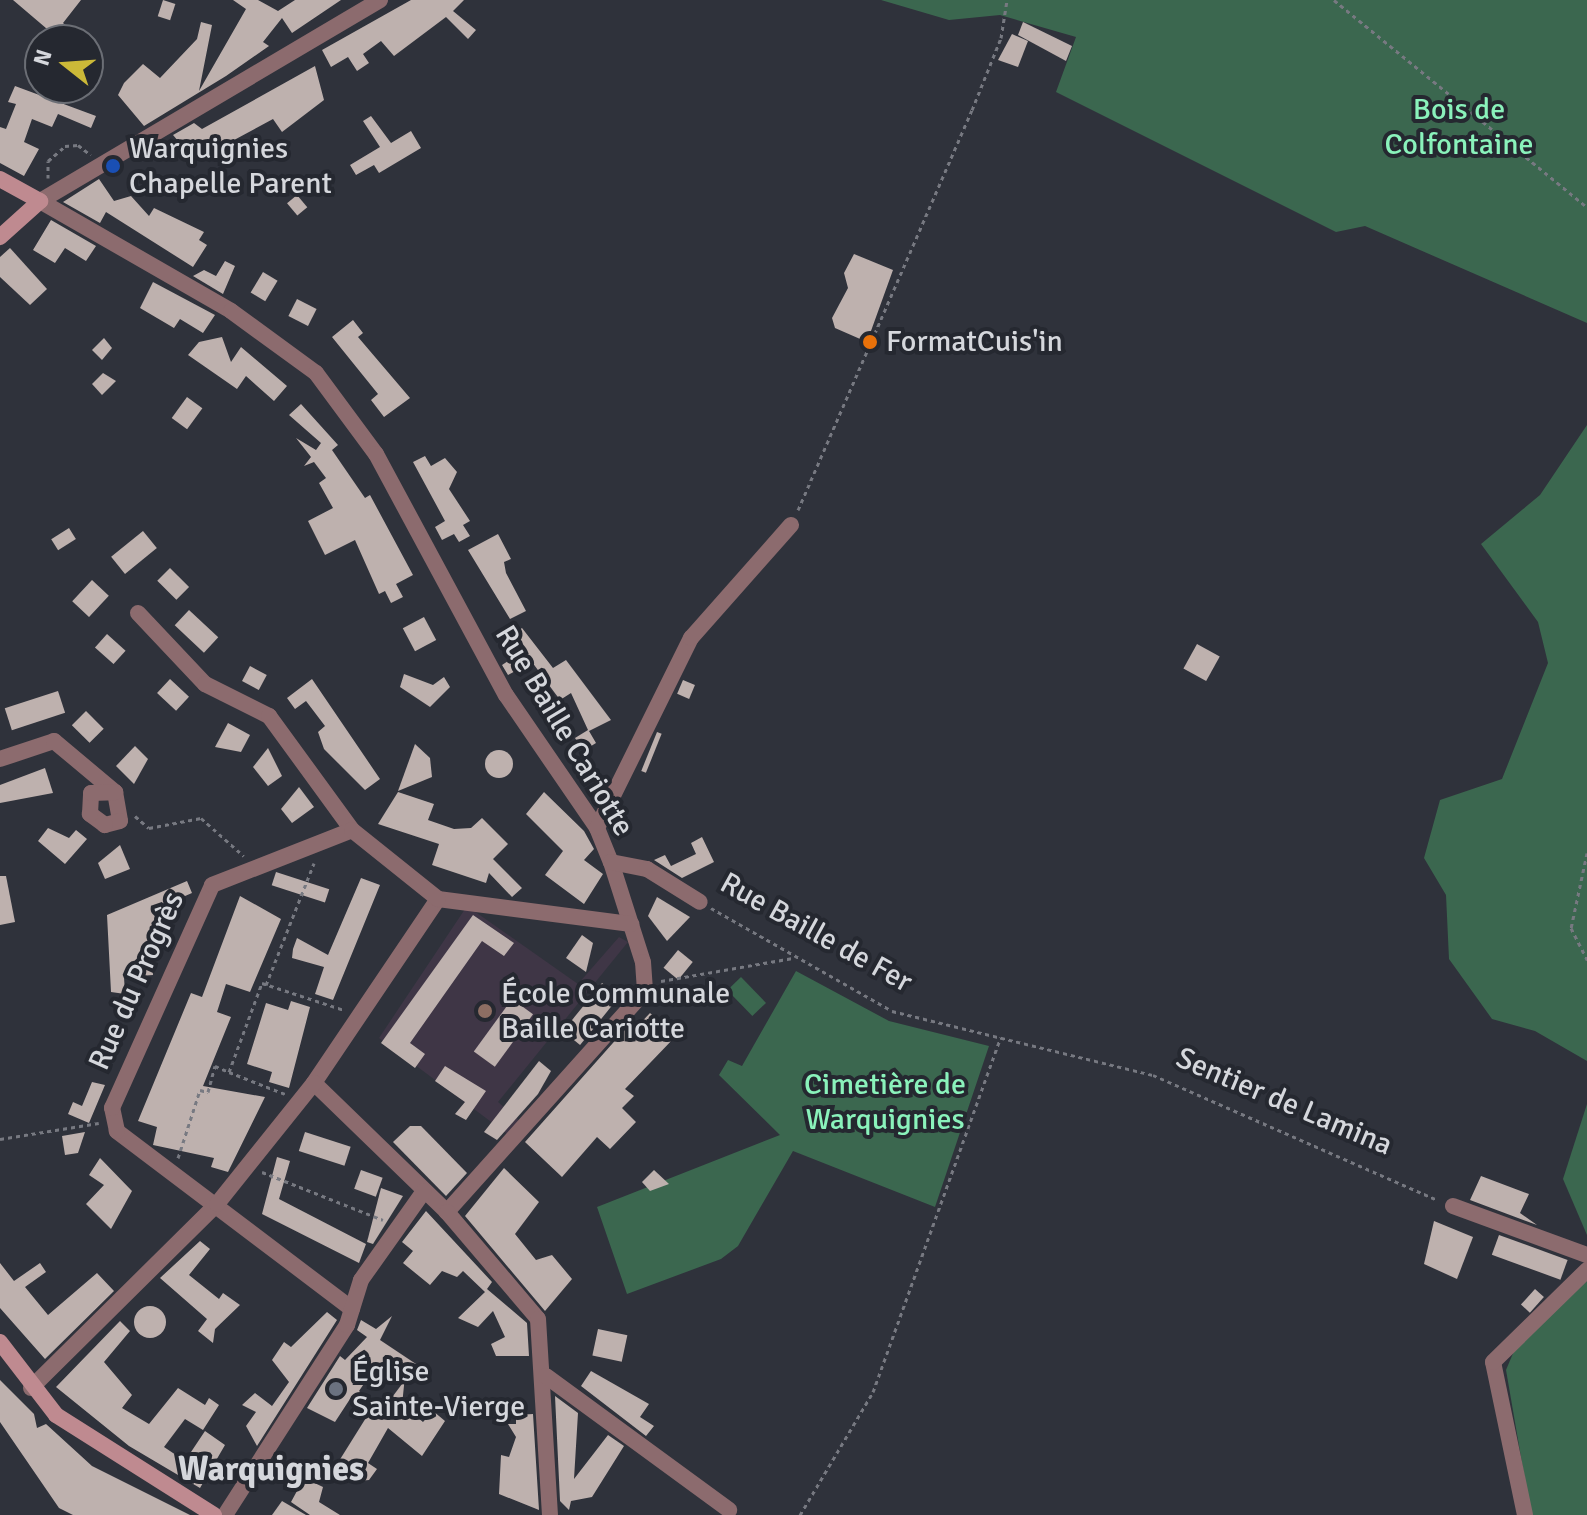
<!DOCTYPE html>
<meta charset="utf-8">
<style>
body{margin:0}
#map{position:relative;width:1587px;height:1515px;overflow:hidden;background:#2f323b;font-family:Signika,sans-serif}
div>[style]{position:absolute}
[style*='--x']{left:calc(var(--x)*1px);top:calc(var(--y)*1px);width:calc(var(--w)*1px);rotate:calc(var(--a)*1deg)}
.education>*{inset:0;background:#3f3646}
.green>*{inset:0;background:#3b674f;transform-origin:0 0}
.building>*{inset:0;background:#beb1ae;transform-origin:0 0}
.round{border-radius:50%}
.path>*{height:3px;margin-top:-1.5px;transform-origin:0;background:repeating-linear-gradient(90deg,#777981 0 4px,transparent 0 8px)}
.street>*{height:16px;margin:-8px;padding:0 8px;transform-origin:8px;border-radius:8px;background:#8c6b6e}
.secondary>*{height:16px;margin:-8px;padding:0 8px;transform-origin:8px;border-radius:8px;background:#bf8a90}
.dots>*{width:22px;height:22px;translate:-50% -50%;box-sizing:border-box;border:4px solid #252830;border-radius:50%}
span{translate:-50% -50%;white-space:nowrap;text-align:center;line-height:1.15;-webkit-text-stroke:8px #252830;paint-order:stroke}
.park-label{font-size:30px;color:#8af2bb}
.poi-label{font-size:30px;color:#d5d7dc}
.left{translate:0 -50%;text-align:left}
.street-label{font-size:30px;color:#d5d7dc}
.quarter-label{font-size:34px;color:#d5d7dc;font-weight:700}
.north{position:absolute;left:24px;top:24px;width:80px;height:80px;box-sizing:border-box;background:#252830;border:2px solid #6b6e75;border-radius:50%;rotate:287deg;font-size:22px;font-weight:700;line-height:32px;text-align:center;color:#d5d7dc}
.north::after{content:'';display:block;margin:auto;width:28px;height:36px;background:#ccb938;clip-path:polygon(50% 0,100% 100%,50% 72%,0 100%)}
</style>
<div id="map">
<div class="education">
<i style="clip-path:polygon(467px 906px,578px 984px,619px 937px,628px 942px,498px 1102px,520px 1121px,510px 1136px,379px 1038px)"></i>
</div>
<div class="green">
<i style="clip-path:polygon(881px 0,1587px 0,1587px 323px,1365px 226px,1336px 232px,1056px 92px,1076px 37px,1000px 15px,949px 20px)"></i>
<i style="clip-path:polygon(1587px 425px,1587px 1061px,1535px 1031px,1492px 1019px,1449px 959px,1446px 895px,1424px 858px,1440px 800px,1502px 779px,1548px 663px,1538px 622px,1481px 544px,1540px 495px)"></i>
<i style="clip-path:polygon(796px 971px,889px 1021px,989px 1046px,935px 1207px,793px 1151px,738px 1246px,721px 1259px,627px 1294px,597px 1207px,780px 1135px,719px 1075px,728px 1060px,742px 1066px)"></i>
<i style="left:741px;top:977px;width:36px;height:19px;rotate:46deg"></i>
<i style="clip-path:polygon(1587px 1104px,1587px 1235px,1563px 1179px)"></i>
<i style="clip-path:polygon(1587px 1281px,1587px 1515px,1531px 1515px,1506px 1370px,1519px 1339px)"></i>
</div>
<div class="building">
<i style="clip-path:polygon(13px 0,81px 0,63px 23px,74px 33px,60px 40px)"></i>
<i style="left:163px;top:0;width:13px;height:17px;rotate:18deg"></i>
<i style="clip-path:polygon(233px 0,258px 0,278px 11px,295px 0,341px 0,292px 33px,282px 18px,263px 42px,269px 46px,226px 76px,144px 126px,118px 95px,124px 83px,143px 64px,160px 78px,197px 39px,201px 22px,212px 25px,199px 91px,246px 9px)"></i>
<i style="clip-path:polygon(411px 0,464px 0,453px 11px,476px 30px,468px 39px,446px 17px,394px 56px,381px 41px,363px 54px,369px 63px,357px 71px,348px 57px,331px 67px,322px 50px)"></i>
<i style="clip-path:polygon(1023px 22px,1072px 46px,1066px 61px,1018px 35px)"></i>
<i style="clip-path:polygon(1012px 34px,1028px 41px,1018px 67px,998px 60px)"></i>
<i style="clip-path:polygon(315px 66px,324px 100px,282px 132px,273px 119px,195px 161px,173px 135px,194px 123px,202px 129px)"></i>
<i style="clip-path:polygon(15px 86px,96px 116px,91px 128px,58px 114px,52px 127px,32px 119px,24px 142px,39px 149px,24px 176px,0 163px,0 127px,6px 129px,16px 104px,8px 102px)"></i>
<i style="clip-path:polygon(371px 116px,391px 143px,411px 131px,421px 148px,379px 173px,374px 165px,356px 175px,350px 165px,380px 147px,363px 121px)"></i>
<i style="clip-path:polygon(99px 179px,114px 201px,131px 196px,149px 216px,154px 208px,204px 232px,199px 240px,207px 245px,193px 267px,106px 212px,100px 223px,63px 202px)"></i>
<i style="left:297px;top:195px;width:16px;height:13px;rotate:50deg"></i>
<i style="clip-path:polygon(51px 220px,96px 246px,86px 261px,65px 248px,55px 263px,33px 250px)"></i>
<i style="clip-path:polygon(10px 248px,47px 289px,30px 305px,0 277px,0 257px)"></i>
<i style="clip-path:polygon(854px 254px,893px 270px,867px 342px,835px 328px,832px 318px,848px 288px,844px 273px)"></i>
<i style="clip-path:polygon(225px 261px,235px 266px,223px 294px,193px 276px,204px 270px,216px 276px)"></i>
<i style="left:263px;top:272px;width:17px;height:24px;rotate:31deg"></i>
<i style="clip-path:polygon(153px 282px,215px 315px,203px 333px,180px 319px,174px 328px,140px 308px)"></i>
<i style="left:297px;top:299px;width:22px;height:19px;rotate:27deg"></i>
<i style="clip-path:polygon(353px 320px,363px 333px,358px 337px,410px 398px,384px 417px,371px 400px,378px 394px,332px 337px)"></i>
<i style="clip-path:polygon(222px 337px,231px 362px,241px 347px,287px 386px,274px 401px,246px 376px,237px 389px,188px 355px,199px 342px)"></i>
<i style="clip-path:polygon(104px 338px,112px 348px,102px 360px,92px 350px)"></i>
<i style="clip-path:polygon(103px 373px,116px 381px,102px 395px,92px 384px)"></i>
<i style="left:187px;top:397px;width:19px;height:26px;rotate:36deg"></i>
<i style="clip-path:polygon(301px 404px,338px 445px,332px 450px,365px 498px,370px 495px,413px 575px,396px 584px,403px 597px,391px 603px,385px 591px,379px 594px,355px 540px,325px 555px,308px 521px,333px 508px,319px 483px,326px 478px,314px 462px,304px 466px,311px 457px,296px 438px,316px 450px,321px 443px,289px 415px)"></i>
<i style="clip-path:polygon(425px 456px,431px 466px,445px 458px,457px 472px,449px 489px,470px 521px,463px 525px,470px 536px,459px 542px,454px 534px,442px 540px,435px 527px,445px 521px,413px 462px)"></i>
<i style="left:69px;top:528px;width:13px;height:21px;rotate:58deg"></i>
<i style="left:143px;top:531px;width:22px;height:41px;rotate:51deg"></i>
<i style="clip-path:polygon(498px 534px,511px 559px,504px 562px,506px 573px,526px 611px,510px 619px,468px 550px)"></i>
<i style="left:170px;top:568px;width:27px;height:18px;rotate:45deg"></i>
<i style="left:92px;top:580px;width:23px;height:29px;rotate:43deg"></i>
<i style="left:189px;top:610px;width:40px;height:21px;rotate:43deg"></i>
<i style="left:424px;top:617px;width:26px;height:24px;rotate:62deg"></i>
<i style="clip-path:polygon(522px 628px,553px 668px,566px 660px,611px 720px,589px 731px,596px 743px,583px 751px,575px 738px,588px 730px,571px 693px,560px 700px,532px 662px,508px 675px,502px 665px,519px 654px,508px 638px)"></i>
<i style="left:107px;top:634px;width:25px;height:18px;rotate:42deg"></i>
<i style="left:1197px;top:644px;width:26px;height:28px;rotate:29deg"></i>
<i style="left:250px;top:666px;width:19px;height:17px;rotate:28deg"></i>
<i style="clip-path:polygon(404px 674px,433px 685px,444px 677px,450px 687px,430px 707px,400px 687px)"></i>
<i style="left:170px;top:679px;width:26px;height:19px;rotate:43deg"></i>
<i style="clip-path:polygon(312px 679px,380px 779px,365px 790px,324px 749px,318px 732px,325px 726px,306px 701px,295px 709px,287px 698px)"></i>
<i style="left:683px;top:680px;width:13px;height:15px;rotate:23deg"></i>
<i style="left:58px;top:691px;width:23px;height:56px;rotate:72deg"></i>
<i style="left:86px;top:711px;width:25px;height:20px;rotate:45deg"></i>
<i style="clip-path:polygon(228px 723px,250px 735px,241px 752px,215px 747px)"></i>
<i style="left:657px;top:732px;width:5px;height:42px;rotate:22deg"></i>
<i style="clip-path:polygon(415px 744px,430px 758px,432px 777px,398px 791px)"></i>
<i style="clip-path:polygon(135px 746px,148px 759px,134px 784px,116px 766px)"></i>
<i style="clip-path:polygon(268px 748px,282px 776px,268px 786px,253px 767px)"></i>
<i class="round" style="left:485px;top:750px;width:28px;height:28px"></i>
<i style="clip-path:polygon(45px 768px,53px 793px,0 803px,0 785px)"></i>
<i style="clip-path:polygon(299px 787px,314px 807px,292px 823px,281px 809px)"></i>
<i style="clip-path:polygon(398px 792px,434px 804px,428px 820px,454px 829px,471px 828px,482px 818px,508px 844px,493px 859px,522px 888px,512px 897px,489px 873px,486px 883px,432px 865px,439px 844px,378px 824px)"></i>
<i style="clip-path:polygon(544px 792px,584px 831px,594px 849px,584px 860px,603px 874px,584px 904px,545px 875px,563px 851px,526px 814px)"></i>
<i style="clip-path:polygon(48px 828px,69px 838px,76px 830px,87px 839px,65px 864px,38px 841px)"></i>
<i style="clip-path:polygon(702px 837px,714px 862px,682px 878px,654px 860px,665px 855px,671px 866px,696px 854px,691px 843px)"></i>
<i style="clip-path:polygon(120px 845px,130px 869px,105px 879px,98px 863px)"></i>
<i style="left:276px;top:872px;width:56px;height:14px;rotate:18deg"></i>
<i style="clip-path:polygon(0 876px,6px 876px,15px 922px,0 925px)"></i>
<i style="clip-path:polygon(361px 878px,380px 885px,333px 1000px,315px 994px,324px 967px,292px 958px,293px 949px,297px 938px,328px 955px)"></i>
<i style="clip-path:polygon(187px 881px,192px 893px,162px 906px,164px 948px,151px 949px,153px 975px,124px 977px,125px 994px,111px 992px,107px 915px)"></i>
<i style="clip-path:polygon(240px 896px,281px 919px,250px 992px,226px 984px,217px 1012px,231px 1017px,203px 1086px,265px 1097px,228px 1172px,211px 1167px,214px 1158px,153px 1145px,157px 1127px,138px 1121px,191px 993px,202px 997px)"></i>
<i style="clip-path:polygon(657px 897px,690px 917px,667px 941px,648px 916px)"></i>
<i style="clip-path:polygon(473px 915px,514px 943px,504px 956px,482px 941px,410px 1043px,425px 1054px,415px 1068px,381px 1043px)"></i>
<i style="clip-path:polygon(582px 935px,593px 943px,586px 972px,566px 958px)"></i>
<i style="left:678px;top:950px;width:19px;height:23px;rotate:39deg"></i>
<i style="left:602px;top:983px;width:22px;height:62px;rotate:39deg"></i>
<i style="left:512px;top:999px;width:26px;height:65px;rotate:36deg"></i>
<i style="clip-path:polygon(291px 1001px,310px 1007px,289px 1088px,269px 1082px,272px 1072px,247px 1064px,266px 1003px,288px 1010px)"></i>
<i style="clip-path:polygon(650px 1013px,675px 1037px,625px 1089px,634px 1096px,622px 1108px,636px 1122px,610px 1149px,597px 1137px,562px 1177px,525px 1142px,628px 1026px,633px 1031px)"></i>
<i style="clip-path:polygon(539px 1061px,551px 1071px,538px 1094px,497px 1140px,484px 1132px)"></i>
<i style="clip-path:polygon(445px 1066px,486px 1091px,466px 1120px,455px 1114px,465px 1102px,435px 1081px)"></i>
<i style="clip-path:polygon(92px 1082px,105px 1085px,89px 1123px,68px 1114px,73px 1102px,82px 1106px)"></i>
<i style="clip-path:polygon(410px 1126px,421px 1126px,467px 1173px,446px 1196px,393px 1142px)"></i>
<i style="clip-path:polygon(85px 1132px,78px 1153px,65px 1155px,62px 1136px)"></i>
<i style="left:305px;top:1132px;width:48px;height:20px;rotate:18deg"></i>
<i style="clip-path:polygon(277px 1157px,290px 1161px,279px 1199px,366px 1244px,359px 1263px,262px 1214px)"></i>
<i style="clip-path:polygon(100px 1158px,132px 1191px,111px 1229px,86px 1204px,104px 1185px,89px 1175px)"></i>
<i style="clip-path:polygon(504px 1168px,539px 1202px,515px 1234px,536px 1260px,552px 1255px,572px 1279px,545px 1311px,465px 1216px)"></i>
<i style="left:361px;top:1170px;width:23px;height:20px;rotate:20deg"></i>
<i style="clip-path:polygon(654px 1170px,669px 1184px,650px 1191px,642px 1182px)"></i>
<i style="clip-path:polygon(1481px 1176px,1529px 1194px,1520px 1213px,1537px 1225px,1470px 1200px)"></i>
<i style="clip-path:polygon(381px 1188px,403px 1196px,373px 1244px,367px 1242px)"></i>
<i style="clip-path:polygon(426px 1211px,492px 1282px,487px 1289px,527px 1323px,529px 1356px,496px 1356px,491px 1344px,505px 1337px,493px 1311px,478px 1327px,458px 1318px,485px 1292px,463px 1271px,457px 1277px,442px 1271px,430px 1285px,403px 1263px,413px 1251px,402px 1242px)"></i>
<i style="clip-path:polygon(1434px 1221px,1473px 1237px,1457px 1279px,1424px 1264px)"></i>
<i style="left:1499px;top:1235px;width:73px;height:21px;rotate:20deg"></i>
<i style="clip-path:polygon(200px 1241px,210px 1249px,189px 1275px,219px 1299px,223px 1293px,240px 1305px,215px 1329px,213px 1343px,198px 1331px,207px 1319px,160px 1278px)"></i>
<i style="clip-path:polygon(0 1263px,14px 1281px,40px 1263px,46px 1272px,25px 1287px,48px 1315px,97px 1273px,114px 1291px,45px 1359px,0 1308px)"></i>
<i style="left:1535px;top:1289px;width:12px;height:21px;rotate:42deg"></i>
<i class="round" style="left:134px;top:1306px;width:32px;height:32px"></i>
<i style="clip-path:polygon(327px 1312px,337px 1320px,257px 1446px,246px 1426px,256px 1412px,242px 1405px,255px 1393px,272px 1406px,289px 1382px,272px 1360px,284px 1342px,291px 1347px)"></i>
<i style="clip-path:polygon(evenodd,392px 1316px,380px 1340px,416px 1364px,405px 1376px,402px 1405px,423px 1422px,433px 1411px,445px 1421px,422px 1456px,388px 1428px,368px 1463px,377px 1469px,369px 1480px,340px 1483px,329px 1477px,369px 1413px,350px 1399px,335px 1422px,307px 1408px,340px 1356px,345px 1360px,367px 1337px,357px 1330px,361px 1320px,376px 1329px,392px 1316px,376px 1366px,402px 1384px,381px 1412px,359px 1391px,376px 1366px)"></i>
<i style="clip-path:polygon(120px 1321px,130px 1331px,104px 1362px,132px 1395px,122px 1408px,149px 1424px,178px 1388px,205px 1405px,209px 1398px,219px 1405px,203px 1430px,185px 1419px,164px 1447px,185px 1461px,205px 1431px,225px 1445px,200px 1488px,129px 1446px,56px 1387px)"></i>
<i style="left:598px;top:1329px;width:30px;height:27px;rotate:12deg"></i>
<i style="clip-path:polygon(591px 1371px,649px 1404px,640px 1417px,654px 1426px,646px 1436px,581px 1386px)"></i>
<i style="clip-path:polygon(0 1380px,34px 1414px,37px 1428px,46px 1424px,92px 1466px,190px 1515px,73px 1515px,59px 1508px,0 1422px)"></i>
<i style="clip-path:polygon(555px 1396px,578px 1413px,574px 1479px,608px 1435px,624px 1446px,592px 1497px,571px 1501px,569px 1510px,560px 1501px)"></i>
<i style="clip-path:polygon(533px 1414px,539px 1510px,499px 1494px,501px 1455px,509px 1457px,516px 1437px,508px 1424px,516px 1424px,516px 1415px)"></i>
<i style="clip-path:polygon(304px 1478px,323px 1487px,319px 1502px,340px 1515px,310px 1515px,291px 1502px)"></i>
<i style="clip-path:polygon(282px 1501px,306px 1515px,272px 1515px)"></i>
</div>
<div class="path">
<i style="--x:1334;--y:0;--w:327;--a:39.3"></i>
<i style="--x:48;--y:178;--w:17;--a:-90"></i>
<i style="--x:48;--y:161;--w:23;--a:-41"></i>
<i style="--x:65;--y:146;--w:13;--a:-4"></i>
<i style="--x:78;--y:145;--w:16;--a:38"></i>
<i style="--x:798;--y:510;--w:436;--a:-66.5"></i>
<i style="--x:972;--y:110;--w:78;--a:-68.1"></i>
<i style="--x:1001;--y:38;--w:38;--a:-81"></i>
<i style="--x:135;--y:816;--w:18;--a:41"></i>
<i style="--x:149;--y:828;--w:53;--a:-10.9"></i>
<i style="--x:201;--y:818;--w:57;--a:41.5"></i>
<i style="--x:1587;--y:853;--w:77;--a:102"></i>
<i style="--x:1571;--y:928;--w:36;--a:63"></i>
<i style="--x:711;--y:908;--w:208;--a:29.6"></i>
<i style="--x:892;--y:1011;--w:269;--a:13.8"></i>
<i style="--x:1153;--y:1075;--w:311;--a:23.7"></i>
<i style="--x:661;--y:981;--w:134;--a:-9.9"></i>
<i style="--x:266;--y:985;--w:131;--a:-68.5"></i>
<i style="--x:229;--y:1072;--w:60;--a:21.4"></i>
<i style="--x:0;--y:1139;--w:100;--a:-9.2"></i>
<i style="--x:178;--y:1158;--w:71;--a:-72.1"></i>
<i style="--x:200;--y:1090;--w:8;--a:14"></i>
<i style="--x:208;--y:1092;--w:27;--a:-75"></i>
<i style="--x:215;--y:1066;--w:15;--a:23"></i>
<i style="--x:229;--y:1072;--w:95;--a:-69.7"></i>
<i style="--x:262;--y:983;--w:86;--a:18.2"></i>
<i style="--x:262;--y:1172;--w:130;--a:21.6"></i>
<i style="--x:800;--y:1515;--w:143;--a:-59.3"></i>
<i style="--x:873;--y:1392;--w:377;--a:-70.2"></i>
</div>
<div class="street">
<i style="--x:380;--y:0;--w:395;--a:149.4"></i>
<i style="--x:40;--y:201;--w:220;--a:29.9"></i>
<i style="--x:231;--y:311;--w:105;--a:36.1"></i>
<i style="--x:316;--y:373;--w:101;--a:53.5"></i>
<i style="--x:376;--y:454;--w:274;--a:61.7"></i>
<i style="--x:506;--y:695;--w:161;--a:55.6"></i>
<i style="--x:597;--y:828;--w:37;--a:68"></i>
<i style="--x:611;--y:862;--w:105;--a:72.3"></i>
<i style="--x:643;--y:962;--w:29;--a:86"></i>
<i style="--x:645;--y:991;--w:297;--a:131.9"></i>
<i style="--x:138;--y:613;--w:98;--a:46.7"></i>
<i style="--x:205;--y:684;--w:72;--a:26.6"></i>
<i style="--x:269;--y:716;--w:141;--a:53.9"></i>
<i style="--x:0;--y:759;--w:57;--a:-18.4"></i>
<i style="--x:54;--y:741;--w:80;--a:39.9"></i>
<i style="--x:115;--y:792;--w:29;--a:80"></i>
<i style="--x:120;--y:821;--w:16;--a:165"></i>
<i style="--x:105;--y:825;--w:19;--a:-144"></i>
<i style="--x:90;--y:814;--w:21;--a:-87"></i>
<i style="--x:91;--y:793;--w:24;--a:-2"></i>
<i style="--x:597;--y:828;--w:212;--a:-63.7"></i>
<i style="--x:691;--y:638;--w:151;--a:-48.5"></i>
<i style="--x:611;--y:862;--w:37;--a:11"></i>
<i style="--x:647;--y:869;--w:62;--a:31.9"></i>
<i style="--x:438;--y:899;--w:222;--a:124"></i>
<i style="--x:314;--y:1083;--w:185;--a:44.1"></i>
<i style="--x:447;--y:1212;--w:140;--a:49.6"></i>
<i style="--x:538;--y:1319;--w:196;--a:86.5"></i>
<i style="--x:438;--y:899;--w:195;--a:7.4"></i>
<i style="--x:1453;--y:1206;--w:143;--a:20.1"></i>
<i style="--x:352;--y:1309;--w:295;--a:-142.9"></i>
<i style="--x:117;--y:1131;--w:24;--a:-102"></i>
<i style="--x:112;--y:1108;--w:244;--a:-65.8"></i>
<i style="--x:212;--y:885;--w:150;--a:-21.4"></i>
<i style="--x:352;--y:830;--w:110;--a:38.7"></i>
<i style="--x:546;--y:1376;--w:227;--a:36.2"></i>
<i style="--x:31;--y:1388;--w:262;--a:-44.7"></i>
<i style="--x:217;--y:1204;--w:155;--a:-51.3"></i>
<i style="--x:225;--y:1515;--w:226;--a:-57.3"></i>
<i style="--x:347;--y:1325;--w:47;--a:-72.7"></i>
<i style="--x:361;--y:1280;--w:109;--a:-54.7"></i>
<i style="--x:1525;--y:1515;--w:156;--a:-101.8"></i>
<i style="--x:1493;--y:1362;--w:132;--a:-44.4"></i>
</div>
<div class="secondary">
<i style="--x:0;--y:179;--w:46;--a:28.8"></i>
<i style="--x:40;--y:201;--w:54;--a:138"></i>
<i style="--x:0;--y:1342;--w:92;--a:52.5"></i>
<i style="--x:56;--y:1415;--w:187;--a:32.3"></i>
</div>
<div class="dots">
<i style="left:113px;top:166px;background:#1a4fb4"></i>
<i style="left:870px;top:342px;background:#e8710a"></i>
<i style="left:485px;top:1011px;background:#8d6e63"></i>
<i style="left:336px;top:1389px;background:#6b7280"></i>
</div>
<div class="park-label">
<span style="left:1459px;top:127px">Bois de<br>Colfontaine</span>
<span style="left:885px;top:1102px">Cimetière de<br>Warquignies</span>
</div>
<div class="poi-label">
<span class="left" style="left:129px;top:166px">Warquignies<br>Chapelle Parent</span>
<span class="left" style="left:886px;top:342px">FormatCuis'in</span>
<span class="left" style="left:501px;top:1011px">École Communale<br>Baille Cariotte</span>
<span class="left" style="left:352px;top:1389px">Église<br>Sainte-Vierge</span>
</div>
<div class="street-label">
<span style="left:564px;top:731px;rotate:59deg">Rue Baille Cariotte</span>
<span style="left:816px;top:933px;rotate:29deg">Rue Baille de Fer</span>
<span style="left:137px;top:981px;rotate:-66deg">Rue du Progrès</span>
<span style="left:1284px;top:1102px;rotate:23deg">Sentier de Lamina</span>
</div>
<div class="quarter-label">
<span style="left:271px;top:1470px">Warquignies</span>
</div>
<div class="north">N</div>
</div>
